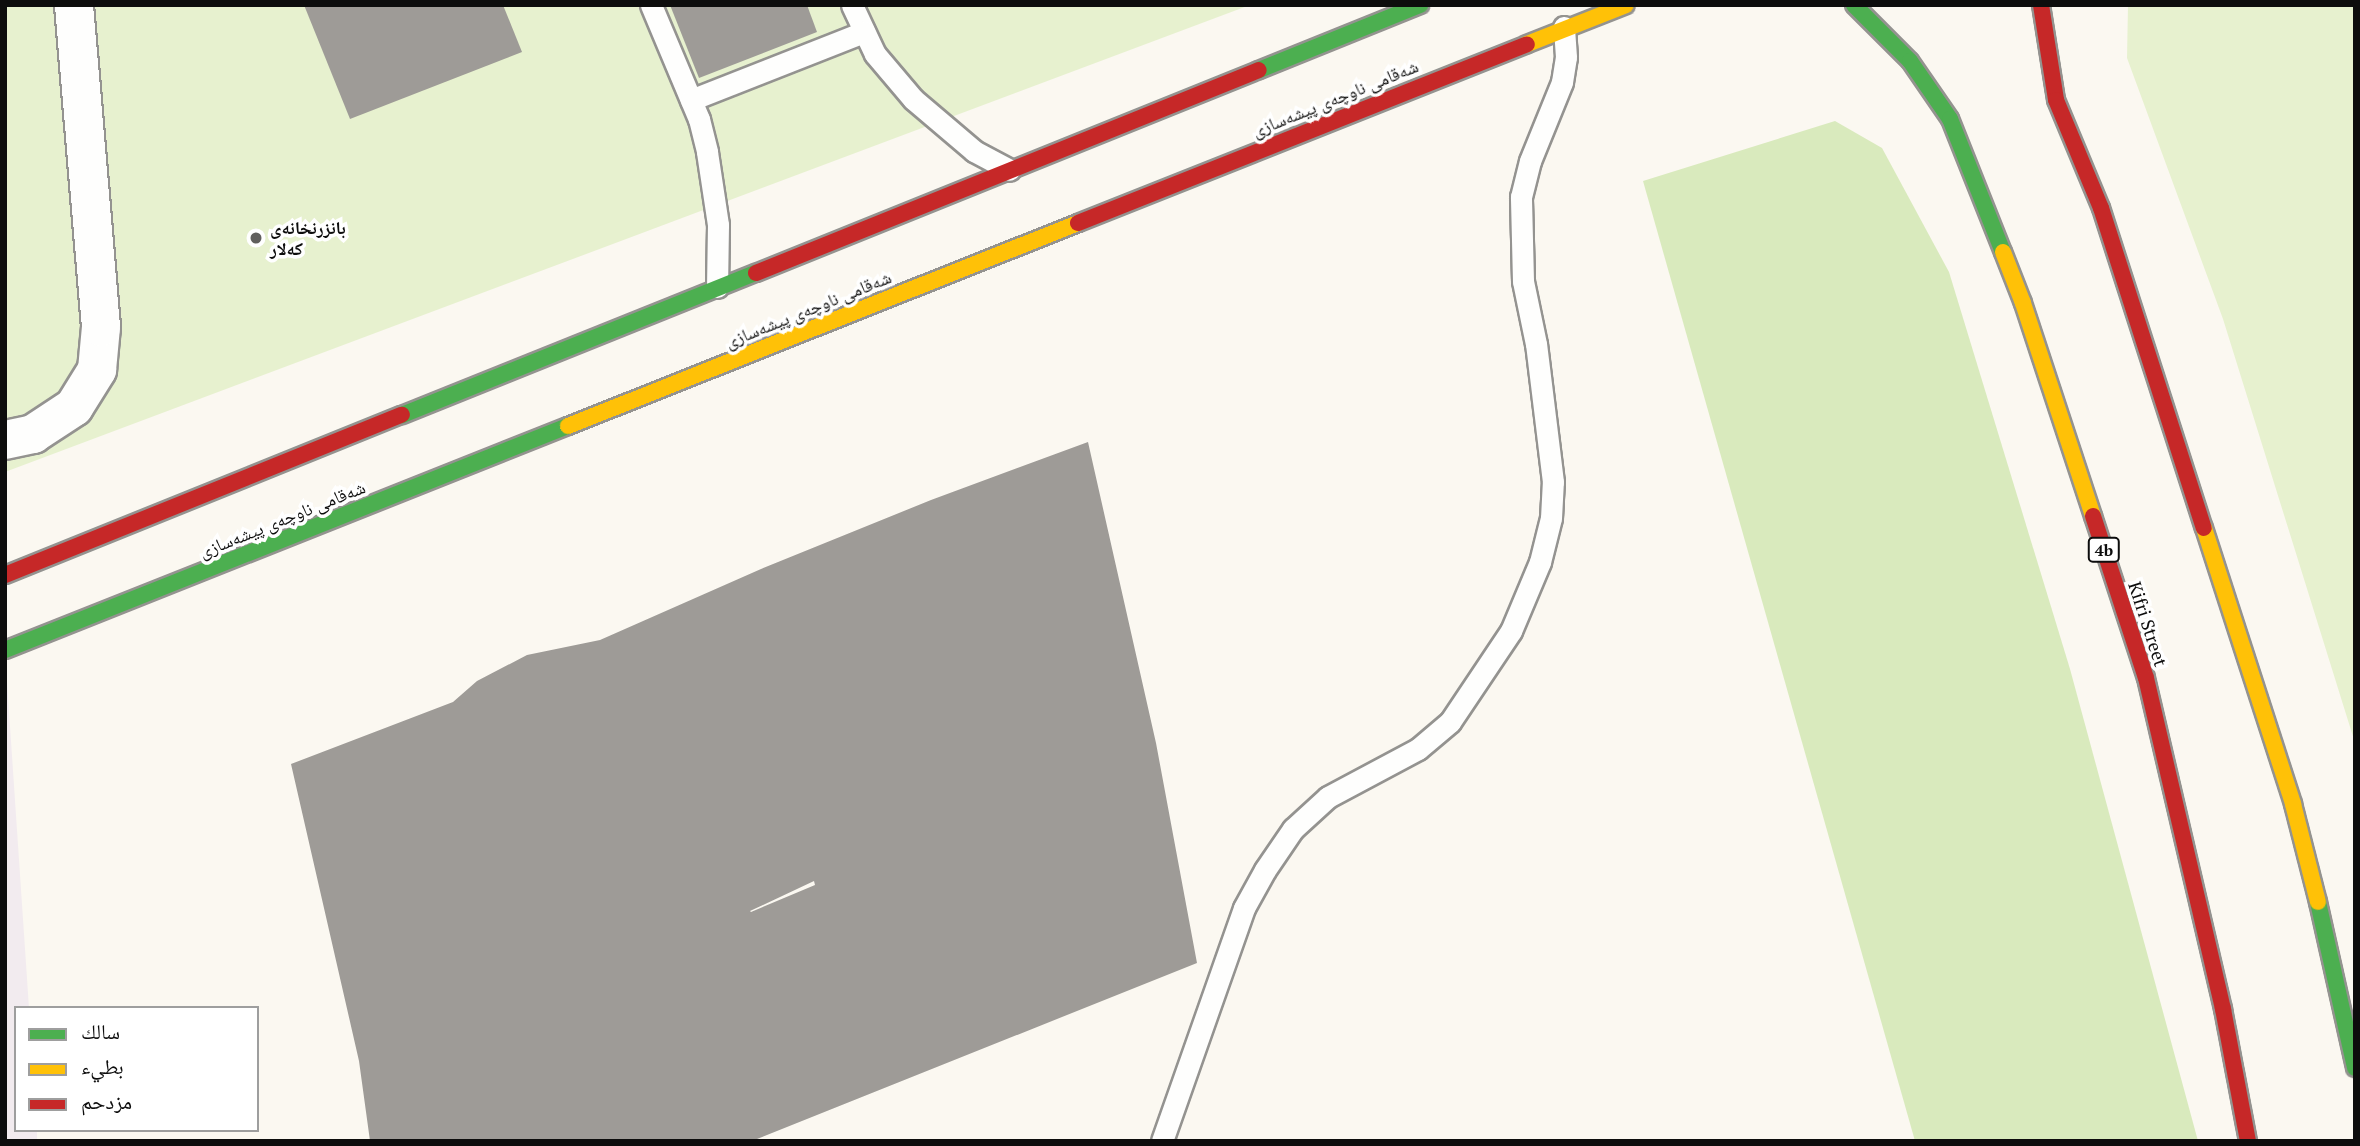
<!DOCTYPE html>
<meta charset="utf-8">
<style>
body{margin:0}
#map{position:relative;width:2360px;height:1146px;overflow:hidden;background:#fbf8f1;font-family:"PT Serif","Noto Naskh Arabic",serif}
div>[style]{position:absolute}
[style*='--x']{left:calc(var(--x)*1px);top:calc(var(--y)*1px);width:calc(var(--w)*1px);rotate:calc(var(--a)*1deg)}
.industrial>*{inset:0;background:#f2ebef}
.green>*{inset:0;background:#e7f1cf}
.forest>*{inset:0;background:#d9eabd}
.building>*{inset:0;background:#9e9b97}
.roads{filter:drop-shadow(2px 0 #949390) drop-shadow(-2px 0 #949390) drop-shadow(0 2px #949390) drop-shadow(0 -2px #949390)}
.lane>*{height:21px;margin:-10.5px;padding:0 10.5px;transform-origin:10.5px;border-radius:10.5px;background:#fefefd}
.street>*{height:38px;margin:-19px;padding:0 19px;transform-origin:19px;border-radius:19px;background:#fefefd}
.fast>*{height:16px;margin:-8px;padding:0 8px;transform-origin:8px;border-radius:8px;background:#4caf50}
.slow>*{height:16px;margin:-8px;padding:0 8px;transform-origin:8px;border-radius:8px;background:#ffc107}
.jam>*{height:16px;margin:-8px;padding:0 8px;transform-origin:8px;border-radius:8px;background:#c62828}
.dots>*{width:19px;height:19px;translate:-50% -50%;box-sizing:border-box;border:4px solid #fff;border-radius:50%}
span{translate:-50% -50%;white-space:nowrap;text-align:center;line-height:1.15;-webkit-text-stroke:7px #fff;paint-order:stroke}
.shield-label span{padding:2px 5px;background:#fff;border:2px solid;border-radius:5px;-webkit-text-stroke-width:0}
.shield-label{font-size:16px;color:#0d0d0d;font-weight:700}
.street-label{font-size:18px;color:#0d0d0d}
.poi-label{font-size:18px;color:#0d0d0d;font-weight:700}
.left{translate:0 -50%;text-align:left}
.frame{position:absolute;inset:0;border:7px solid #0d0d0d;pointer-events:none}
.legend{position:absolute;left:14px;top:1006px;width:245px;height:126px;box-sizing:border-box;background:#fff;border:2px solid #9e9e9e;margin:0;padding:9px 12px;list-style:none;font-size:21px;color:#0d0d0d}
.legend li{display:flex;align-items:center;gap:14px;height:35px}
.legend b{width:35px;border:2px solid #9e9e9e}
</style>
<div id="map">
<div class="industrial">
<i style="clip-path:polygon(5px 652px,29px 1008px,16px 1008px,16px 1130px,37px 1130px,37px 1141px,5px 1141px)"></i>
</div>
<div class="green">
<i style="clip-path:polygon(5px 5px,1250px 5px,5px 472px)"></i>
<i style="clip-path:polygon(2128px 5px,2355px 5px,2355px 743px,2223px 319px,2127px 58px)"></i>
</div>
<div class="forest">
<i style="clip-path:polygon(1835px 121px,1882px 148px,1949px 272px,2070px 669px,2198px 1141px,1915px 1141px,1643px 181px)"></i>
</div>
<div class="building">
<i style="clip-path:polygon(304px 5px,503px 5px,522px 52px,350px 119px)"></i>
<i style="clip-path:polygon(670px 5px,807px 5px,817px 32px,699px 78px)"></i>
<i style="clip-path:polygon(evenodd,1088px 442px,1156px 743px,1197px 963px,752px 1141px,370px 1141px,359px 1061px,291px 764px,453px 702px,477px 681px,527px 655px,600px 640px,761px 569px,931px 500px,1088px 442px,814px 881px,815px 885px,751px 912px,750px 911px,814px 881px)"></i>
</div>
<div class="roads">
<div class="lane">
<i style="--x:651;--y:5;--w:124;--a:67.2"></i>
<i style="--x:699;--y:119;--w:34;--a:76"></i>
<i style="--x:707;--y:152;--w:74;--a:81.4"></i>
<i style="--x:718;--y:225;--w:62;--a:90.9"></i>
<i style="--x:852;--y:5;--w:54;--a:64.9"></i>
<i style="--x:875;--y:54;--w:59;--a:49.8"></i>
<i style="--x:913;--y:99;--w:80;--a:40.4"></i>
<i style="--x:974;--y:151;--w:40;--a:28"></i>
<i style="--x:691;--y:100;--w:186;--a:-21.5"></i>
<i style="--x:1162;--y:1141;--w:247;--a:-70.6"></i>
<i style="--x:1244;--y:908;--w:43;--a:-61.1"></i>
<i style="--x:1265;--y:870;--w:50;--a:-55.7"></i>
<i style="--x:1293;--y:829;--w:47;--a:-42.4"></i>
<i style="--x:1328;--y:797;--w:102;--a:-28.1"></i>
<i style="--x:1418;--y:749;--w:42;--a:-40.2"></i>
<i style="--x:1450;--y:722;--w:110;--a:-56.2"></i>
<i style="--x:1511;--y:631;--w:75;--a:-67.2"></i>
<i style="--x:1540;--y:562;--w:45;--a:-76"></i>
<i style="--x:1551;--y:518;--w:36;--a:-87"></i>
<i style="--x:1553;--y:482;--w:139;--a:-97"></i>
<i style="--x:1536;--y:344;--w:64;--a:-101.7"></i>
<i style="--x:1523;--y:281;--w:84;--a:-91.4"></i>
<i style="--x:1521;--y:197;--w:37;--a:-76"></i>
<i style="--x:1530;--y:161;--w:85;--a:-67.9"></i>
<i style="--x:1562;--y:82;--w:25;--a:-81"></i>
<i style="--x:1566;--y:57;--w:30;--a:-94"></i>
</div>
<div class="street">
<i style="--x:5;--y:440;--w:29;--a:-12"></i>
<i style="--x:33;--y:434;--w:49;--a:-33.4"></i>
<i style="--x:74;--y:407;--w:44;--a:-58.1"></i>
<i style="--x:97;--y:370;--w:43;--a:-84.7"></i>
<i style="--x:101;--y:327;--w:323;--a:-94.8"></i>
</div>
<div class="fast">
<i style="--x:1854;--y:5;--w:79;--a:45"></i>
<i style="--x:1910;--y:61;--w:70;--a:55.4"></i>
<i style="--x:1950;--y:119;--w:143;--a:68.3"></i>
<i style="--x:1259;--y:70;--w:174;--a:-22"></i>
<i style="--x:402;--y:415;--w:381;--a:-21.9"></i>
<i style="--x:5;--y:650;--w:606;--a:-21.7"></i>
<i style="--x:2318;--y:902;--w:170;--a:77.4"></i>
</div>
<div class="slow">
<i style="--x:1527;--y:44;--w:106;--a:-21.5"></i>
<i style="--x:2003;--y:252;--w:55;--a:68.6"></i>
<i style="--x:2023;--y:303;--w:224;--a:71.8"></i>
<i style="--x:568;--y:426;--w:549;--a:-21.7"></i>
<i style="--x:2204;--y:528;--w:290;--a:72.1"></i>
<i style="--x:2293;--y:804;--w:101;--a:75.7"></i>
</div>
<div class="jam">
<i style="--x:2041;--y:5;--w:96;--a:81"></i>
<i style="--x:2056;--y:100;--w:117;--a:67.4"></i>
<i style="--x:2101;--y:208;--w:336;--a:72.2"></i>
<i style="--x:1078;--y:223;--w:483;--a:-21.7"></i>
<i style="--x:756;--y:273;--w:542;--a:-21.98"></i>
<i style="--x:2093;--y:516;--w:170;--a:71.9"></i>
<i style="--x:2146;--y:678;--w:340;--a:76.9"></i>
<i style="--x:2223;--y:1009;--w:134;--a:79.3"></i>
<i style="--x:5;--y:575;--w:428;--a:-22"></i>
</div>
</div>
<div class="dots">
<i style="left:256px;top:238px;background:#605f5d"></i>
</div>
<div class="shield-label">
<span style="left:2104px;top:550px">4b</span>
</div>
<div class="street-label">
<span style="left:1335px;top:98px;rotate:-22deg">شەقامی ناوچەی پیشەسازی</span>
<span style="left:808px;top:309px;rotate:-22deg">شەقامی ناوچەی پیشەسازی</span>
<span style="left:282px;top:519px;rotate:-22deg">شەقامی ناوچەی پیشەسازی</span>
<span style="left:2148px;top:624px;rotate:72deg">Kifri Street</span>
</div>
<div class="poi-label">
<span class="left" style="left:270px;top:238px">بانزرنخانەی<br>کەلار</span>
</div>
<div class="frame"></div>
<ul class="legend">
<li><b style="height:9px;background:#4caf50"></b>سالك</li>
<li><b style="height:9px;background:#ffc107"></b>بطيء</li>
<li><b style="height:9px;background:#c62828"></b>مزدحم</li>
</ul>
</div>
